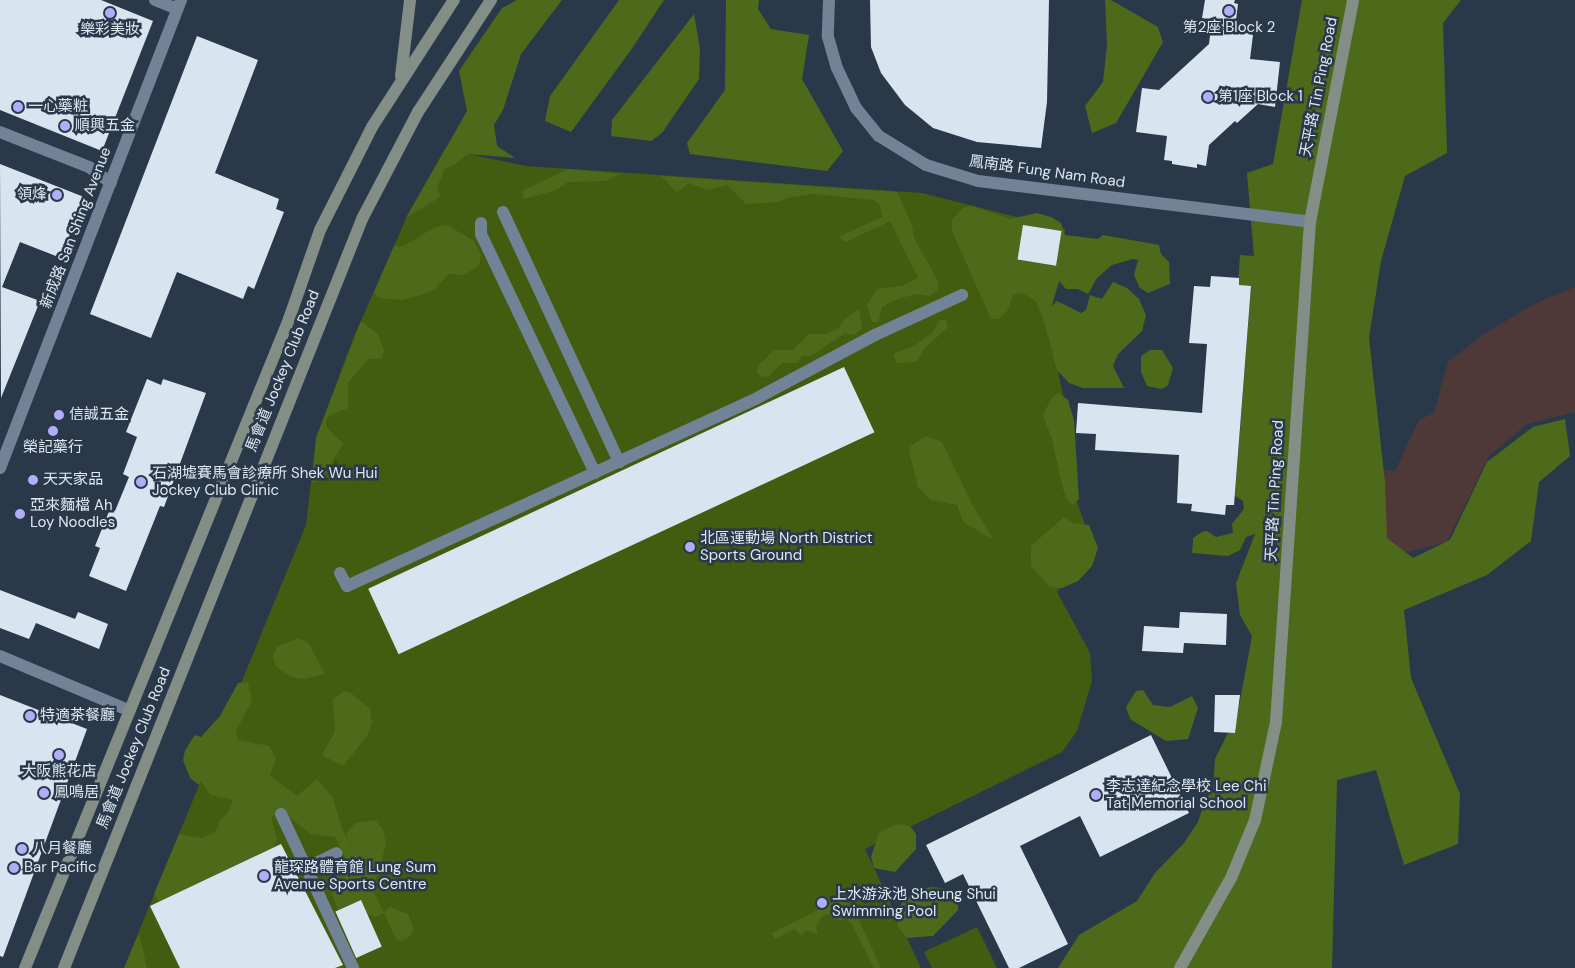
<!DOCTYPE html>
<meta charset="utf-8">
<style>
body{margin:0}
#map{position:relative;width:1575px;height:968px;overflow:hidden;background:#2a394a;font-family:"DM Sans","Noto Sans SC",sans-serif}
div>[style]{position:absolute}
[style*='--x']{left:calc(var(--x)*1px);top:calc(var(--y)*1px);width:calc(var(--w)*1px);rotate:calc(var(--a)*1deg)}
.industrial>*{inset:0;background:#4e3938}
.green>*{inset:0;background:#425d10}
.forest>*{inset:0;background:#4d6a1a}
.building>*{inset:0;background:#d9e4f1;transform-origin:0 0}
.street>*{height:12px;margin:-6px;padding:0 6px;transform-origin:6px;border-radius:6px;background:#728397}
.secondary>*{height:12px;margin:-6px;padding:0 6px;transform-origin:6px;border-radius:6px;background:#828e86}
.dots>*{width:14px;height:14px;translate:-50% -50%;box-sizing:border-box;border:2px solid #2a394a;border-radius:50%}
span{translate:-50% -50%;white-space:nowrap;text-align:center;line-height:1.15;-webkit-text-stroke:5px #2a394a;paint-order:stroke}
.poi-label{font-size:15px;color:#dee7f2}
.left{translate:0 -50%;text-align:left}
.right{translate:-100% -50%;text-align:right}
.street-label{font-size:15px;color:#dee7f2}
</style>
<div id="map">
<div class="industrial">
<i style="clip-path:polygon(1575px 287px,1575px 412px,1527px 424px,1489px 456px,1447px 542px,1387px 557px,1374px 469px,1395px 471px,1419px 420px,1434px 413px,1448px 362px,1484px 334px,1538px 302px)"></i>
</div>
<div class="green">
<i style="clip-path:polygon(445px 149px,526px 166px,922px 193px,1065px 229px,1061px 275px,1051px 309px,1050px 336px,1071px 431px,1073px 491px,1088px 533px,1076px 566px,1057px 592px,1090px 653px,1092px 681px,1077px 731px,1062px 752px,865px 849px,921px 968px,124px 968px,306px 525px,316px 438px,353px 339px,408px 214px)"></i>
<i style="clip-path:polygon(977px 927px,997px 968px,932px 968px,924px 952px)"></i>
</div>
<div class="forest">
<i style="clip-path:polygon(517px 0,562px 0,521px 54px,503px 110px,494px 125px,497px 146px,515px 158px,468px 154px,453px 166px,445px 168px,437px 188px,440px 197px,406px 218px,467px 111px,459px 71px,502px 8px)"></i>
<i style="clip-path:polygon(619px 0,664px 0,633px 47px,571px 132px,545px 121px,550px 96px)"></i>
<i style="clip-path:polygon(726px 0,759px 0,758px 9px,771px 29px,809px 35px,802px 79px,843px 151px,827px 171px,690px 154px,687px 143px,725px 90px)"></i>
<i style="clip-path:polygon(1105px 0,1111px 0,1158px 27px,1163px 42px,1116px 123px,1092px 133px,1085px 106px,1103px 82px,1107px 45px)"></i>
<i style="clip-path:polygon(1302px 0,1461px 0,1443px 23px,1447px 153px,1405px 176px,1381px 261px,1369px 338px,1385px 482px,1387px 538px,1413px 558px,1450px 540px,1487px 462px,1533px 427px,1565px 419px,1570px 456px,1539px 482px,1531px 541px,1487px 575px,1404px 610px,1411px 678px,1460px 794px,1458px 844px,1404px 865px,1376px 770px,1337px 780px,1332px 968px,1058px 968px,1079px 935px,1137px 901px,1155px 873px,1184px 843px,1198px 822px,1205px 800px,1213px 790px,1215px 759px,1228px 733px,1234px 733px,1252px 636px,1240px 615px,1236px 583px,1255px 534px,1246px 537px,1240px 550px,1228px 556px,1192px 553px,1193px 542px,1193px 538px,1202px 532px,1207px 531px,1216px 537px,1233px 533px,1232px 524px,1244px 509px,1243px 501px,1235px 496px,1251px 287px,1238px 285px,1240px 255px,1254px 256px,1247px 173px,1273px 164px)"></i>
<i style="clip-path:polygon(694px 14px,700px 49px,699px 79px,662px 133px,651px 141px,611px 136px,612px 120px)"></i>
<i style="clip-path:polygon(568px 169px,621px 174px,605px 181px,568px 182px,557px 190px,524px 199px,522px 191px)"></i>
<i style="clip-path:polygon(661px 176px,897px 192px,912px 225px,914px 238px,938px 281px,937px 291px,929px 296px,916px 294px,898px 299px,882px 307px,878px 323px,872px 322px,867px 305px,877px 289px,902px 286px,918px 278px,890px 221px,846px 242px,838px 237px,882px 217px,880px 205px,874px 200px,813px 194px,787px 198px,780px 202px,746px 204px,727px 185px,707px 190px,689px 183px,677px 192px)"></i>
<i style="clip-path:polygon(972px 206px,1010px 219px,1037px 213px,1051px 217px,1061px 223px,1065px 235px,1098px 239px,1103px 235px,1159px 245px,1161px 254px,1169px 262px,1170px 284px,1148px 293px,1140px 288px,1134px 275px,1138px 260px,1133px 259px,1112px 265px,1097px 278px,1088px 294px,1078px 289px,1066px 289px,1059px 281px,1051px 307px,1057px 301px,1081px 313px,1086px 310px,1090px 295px,1102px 299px,1113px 282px,1127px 288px,1139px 299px,1146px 315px,1142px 331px,1118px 354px,1113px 366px,1124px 388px,1083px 388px,1069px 383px,1057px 370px,1044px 321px,1036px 302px,1028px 296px,1021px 293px,1013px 295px,1007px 311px,999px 319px,991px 319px,952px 231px,952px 220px,963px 208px)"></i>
<i style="clip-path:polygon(447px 225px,474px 241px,481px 255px,479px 266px,464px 275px,449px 274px,435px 289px,424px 294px,402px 300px,378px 298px,374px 292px,394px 246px,404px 246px,435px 227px)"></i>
<i style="clip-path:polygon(859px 309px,862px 329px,854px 335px,845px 333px,811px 356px,802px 356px,798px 363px,782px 363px,769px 376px,762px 377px,757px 373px,758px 366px,774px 350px,793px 350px,809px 334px,826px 334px,838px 329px,844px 320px)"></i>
<i style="clip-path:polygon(940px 320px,946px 320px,948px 327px,924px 349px,917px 362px,897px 363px,893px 354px,914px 346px,933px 332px)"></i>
<i style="clip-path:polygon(361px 321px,378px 334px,384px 350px,382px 358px,368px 359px,348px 383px,348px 408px,330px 415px,326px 420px,327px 428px,343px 444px,322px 479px,312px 483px,316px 438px)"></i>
<i style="clip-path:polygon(1150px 350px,1162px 350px,1173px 368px,1168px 385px,1162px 389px,1147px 386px,1141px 372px,1141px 356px)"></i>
<i style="clip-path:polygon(1059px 393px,1068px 400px,1074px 420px,1079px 499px,1073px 505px,1068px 501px,1063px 489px,1052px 439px,1043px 415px,1052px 397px)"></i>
<i style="clip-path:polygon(926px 436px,942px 442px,973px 506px,994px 540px,963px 522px,957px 505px,931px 500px,918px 487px,909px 452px,911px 446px)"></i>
<i style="clip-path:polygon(1064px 517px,1073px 523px,1089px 525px,1098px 548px,1092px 566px,1078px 581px,1062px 588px,1050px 587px,1031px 566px,1031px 546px)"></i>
<i style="clip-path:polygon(299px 638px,309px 644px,325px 674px,304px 679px,291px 677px,276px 667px,273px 657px,277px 647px)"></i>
<i style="clip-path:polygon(248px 682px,252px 700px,236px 731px,238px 740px,269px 746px,276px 758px,270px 776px,297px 796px,317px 779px,333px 798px,341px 826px,360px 863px,346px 834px,355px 823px,375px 820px,383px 830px,386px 844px,378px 875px,371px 886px,384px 913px,390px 907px,408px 914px,414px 930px,410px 936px,402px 941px,396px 939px,384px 913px,376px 917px,367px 914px,360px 900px,338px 910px,330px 889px,338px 867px,346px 859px,335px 837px,311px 834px,282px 811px,271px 817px,277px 839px,273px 847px,159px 902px,154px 894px,179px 834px,202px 838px,215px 832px,221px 819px,228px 813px,233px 800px,210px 795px,201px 781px,199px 785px,190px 778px,183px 760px,185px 750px,195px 735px,201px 737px,220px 716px,238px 683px)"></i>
<i style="clip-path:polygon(1143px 690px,1153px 705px,1170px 707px,1192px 696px,1198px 708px,1188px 739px,1166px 741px,1130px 719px,1126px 707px,1136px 691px)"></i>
<i style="clip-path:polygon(344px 691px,351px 693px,370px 709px,372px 722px,367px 736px,343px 766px,322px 755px,335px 731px,333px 700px)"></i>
<i style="clip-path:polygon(896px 824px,910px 826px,916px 834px,916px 849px,895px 872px,874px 868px,871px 857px,879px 833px)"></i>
<i style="clip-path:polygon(930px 887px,952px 889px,958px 898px,958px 910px,933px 936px,907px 938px,898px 927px,897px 910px,906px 897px)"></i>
<i style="clip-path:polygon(838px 900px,852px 905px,881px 968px,874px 968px,852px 924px,846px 918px,840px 921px,827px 914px,821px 918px,816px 927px,818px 935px,806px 930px,802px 936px,794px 929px,775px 939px,772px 933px)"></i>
<i style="clip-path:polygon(139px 933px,147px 968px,124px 968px)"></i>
</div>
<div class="building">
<i style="clip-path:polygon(0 0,101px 0,153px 21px,102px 151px,0 110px)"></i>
<i style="clip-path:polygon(870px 0,1049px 0,1047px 102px,1041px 148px,977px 142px,933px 128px,905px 105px,881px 73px,871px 47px)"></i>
<i style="clip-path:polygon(1205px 0,1235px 0,1234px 3px,1238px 4px,1235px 28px,1253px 35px,1250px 59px,1280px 62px,1275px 107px,1258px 104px,1237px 123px,1235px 121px,1209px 145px,1206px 166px,1197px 164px,1197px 168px,1172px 164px,1172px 161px,1164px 160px,1167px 136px,1136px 132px,1142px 88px,1159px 90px,1209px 44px,1212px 20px,1202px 18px)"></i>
<i style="clip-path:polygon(197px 36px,258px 60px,215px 173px,279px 199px,276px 209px,284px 212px,254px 289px,248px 286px,243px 299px,177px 272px,151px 338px,90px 314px)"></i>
<i style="clip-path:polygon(0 164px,84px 197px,61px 258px,20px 242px,2px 287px,40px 301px,1px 398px)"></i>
<i style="left:1023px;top:225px;width:39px;height:35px;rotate:9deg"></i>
<i style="clip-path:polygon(1211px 276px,1239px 278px,1239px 285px,1251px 286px,1234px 505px,1226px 505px,1225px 515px,1191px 511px,1192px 504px,1177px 503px,1179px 455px,1095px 450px,1096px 434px,1076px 433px,1078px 403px,1202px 413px,1207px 344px,1189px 343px,1194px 286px,1210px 287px)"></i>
<i style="left:844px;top:367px;width:72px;height:525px;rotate:65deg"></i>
<i style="clip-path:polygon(147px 379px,161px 385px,163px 379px,206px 393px,164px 507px,160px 506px,126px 591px,89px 576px,100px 548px,95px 546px,110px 509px,115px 511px,129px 477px,123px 474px,137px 437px,126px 432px)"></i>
<i style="clip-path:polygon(0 590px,75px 619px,78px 612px,108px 624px,99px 649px,36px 623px,29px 639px,0 628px)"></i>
<i style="clip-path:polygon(1180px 612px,1227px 614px,1226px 645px,1184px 643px,1183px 653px,1142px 651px,1144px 626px,1179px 628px)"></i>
<i style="clip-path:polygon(0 695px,87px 729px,3px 957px,0 956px)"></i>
<i style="clip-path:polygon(1215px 695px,1240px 695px,1235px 733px,1214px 732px)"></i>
<i style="clip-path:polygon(1151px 735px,1189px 813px,1100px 857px,1080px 816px,1020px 846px,1068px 944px,1019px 968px,1009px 968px,963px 874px,945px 883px,926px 845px)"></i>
<i style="clip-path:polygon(281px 844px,343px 965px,335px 968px,180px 968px,150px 906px)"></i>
<i style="left:361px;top:900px;width:51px;height:28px;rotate:66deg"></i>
</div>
<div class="street">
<i style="--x:155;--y:0;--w:24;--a:22"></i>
<i style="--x:829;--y:0;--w:37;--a:92"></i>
<i style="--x:828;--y:37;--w:32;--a:74"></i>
<i style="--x:837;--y:68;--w:44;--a:64.6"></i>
<i style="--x:856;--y:108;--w:36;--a:51"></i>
<i style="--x:879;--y:136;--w:55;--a:31.7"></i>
<i style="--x:926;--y:165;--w:54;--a:17.1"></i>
<i style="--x:978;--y:181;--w:335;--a:7"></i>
<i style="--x:0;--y:132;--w:96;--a:21.5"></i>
<i style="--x:89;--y:167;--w:27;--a:36"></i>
<i style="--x:503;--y:212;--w:276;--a:65.1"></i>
<i style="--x:481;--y:223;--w:11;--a:90"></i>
<i style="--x:481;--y:234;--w:265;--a:64.5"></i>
<i style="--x:0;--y:468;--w:502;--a:-68.86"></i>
<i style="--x:340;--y:573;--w:15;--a:62"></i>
<i style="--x:347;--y:586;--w:451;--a:-24.6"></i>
<i style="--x:757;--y:398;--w:134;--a:-28.1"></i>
<i style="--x:875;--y:335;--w:96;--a:-24.7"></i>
<i style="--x:0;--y:656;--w:139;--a:22.9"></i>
<i style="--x:281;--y:814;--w:170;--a:64.9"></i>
<i style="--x:306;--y:868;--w:34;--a:-26"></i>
</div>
<div class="secondary">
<i style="--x:401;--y:76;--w:77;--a:-83.2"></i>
<i style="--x:25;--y:968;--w:701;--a:-67.86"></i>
<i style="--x:289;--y:319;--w:94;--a:-70.8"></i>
<i style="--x:320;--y:230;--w:115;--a:-63.2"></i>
<i style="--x:372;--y:127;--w:151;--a:-57.2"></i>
<i style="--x:64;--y:968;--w:806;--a:-68.3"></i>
<i style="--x:362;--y:219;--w:121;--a:-62.4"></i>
<i style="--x:418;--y:112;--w:134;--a:-56.9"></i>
<i style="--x:1180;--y:968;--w:103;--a:-60.5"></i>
<i style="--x:1231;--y:878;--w:63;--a:-67.5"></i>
<i style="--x:1255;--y:820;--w:100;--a:-77.9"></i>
<i style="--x:1276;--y:722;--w:501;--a:-86.11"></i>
<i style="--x:1310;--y:222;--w:226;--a:-79"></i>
</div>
<div class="dots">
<i style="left:1229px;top:11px;background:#b2adf9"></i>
<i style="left:110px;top:13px;background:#b2adf9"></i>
<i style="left:1208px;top:97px;background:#b2adf9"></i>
<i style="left:18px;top:107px;background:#b2adf9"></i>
<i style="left:65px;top:126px;background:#b2adf9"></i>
<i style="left:57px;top:195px;background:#b2adf9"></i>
<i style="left:59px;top:415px;background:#b2adf9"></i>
<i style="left:53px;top:431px;background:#b2adf9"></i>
<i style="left:33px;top:480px;background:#b2adf9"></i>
<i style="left:141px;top:482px;background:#b2adf9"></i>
<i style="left:20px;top:514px;background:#b2adf9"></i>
<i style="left:690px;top:547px;background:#b2adf9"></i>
<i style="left:30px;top:716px;background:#b2adf9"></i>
<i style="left:59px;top:755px;background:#b2adf9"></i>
<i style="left:44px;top:793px;background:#b2adf9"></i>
<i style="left:1096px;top:795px;background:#b2adf9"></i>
<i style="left:22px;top:849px;background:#b2adf9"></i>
<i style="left:14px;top:868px;background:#b2adf9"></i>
<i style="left:264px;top:876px;background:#b2adf9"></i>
<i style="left:822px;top:903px;background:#b2adf9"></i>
</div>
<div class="poi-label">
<span style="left:1229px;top:28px">第2座 Block 2</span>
<span style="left:110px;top:30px">樂彩美妝</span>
<span class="left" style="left:1218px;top:97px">第1座 Block 1</span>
<span class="left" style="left:28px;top:107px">一心藥粧</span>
<span class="left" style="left:75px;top:126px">順興五金</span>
<span class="right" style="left:47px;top:195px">領烽</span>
<span class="left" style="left:69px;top:415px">信誠五金</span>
<span style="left:53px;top:448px">榮記藥行</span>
<span class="left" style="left:152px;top:482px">石湖墟賽馬會診療所 Shek Wu Hui<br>Jockey Club Clinic</span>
<span class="left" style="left:43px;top:480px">天天家品</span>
<span class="left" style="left:30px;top:514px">亞來麵檔 Ah<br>Loy Noodles</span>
<span class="left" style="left:700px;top:547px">北區運動場 North District<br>Sports Ground</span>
<span class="left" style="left:40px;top:716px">特適茶餐廳</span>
<span style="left:59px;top:772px">大阪熊花店</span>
<span class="left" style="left:1106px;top:795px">李志達紀念學校 Lee Chi<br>Tat Memorial School</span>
<span class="left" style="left:54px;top:793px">鳳鳴居</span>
<span class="left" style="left:32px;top:849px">八月餐廳</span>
<span class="left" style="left:274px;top:876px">龍琛路體育館 Lung Sum<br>Avenue Sports Centre</span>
<span class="left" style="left:24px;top:868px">Bar Pacific</span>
<span class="left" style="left:832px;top:903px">上水游泳池 Sheung Shui<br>Swimming Pool</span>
</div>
<div class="street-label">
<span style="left:1319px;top:87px;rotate:-79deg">天平路 Tin Ping Road</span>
<span style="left:1047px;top:172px;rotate:8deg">鳳南路 Fung Nam Road</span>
<span style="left:76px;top:228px;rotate:-69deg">新成路 San Shing Avenue</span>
<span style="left:283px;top:371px;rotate:-68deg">馬會道 Jockey Club Road</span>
<span style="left:1275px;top:491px;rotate:-87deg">天平路 Tin Ping Road</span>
<span style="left:134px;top:748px;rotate:-68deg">馬會道 Jockey Club Road</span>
</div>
</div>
